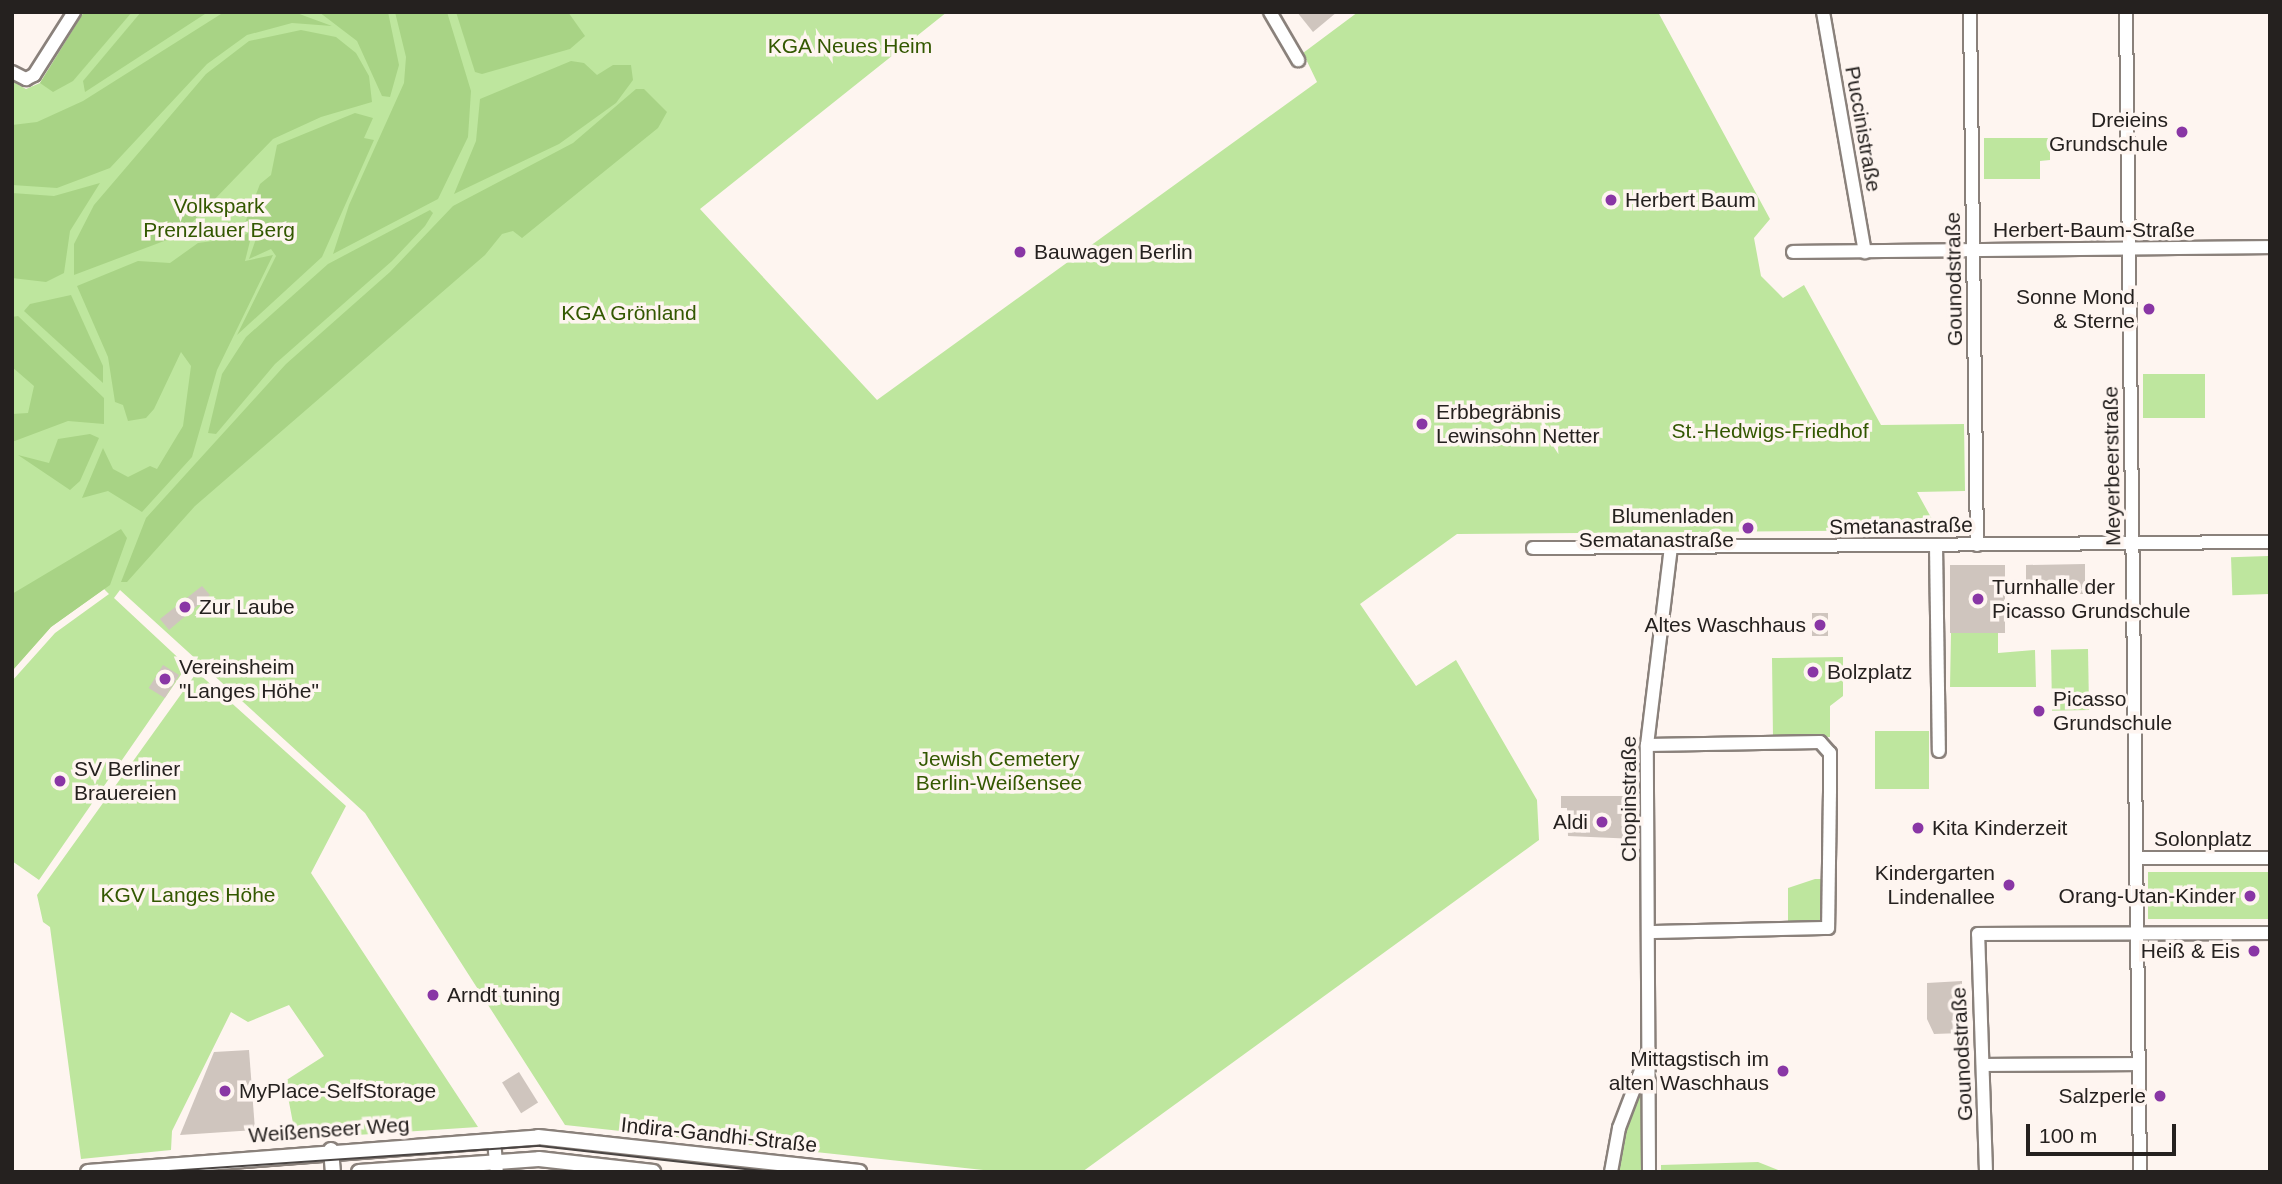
<!DOCTYPE html>
<meta charset="utf-8">
<style>
body{margin:0}
#map{position:relative;width:2282px;height:1184px;overflow:hidden;background:#fef5f0;font-family:Arial,sans-serif}
div>[style]{position:absolute}
[style*='--x']{left:calc(var(--x)*1px);top:calc(var(--y)*1px);width:calc(var(--w)*1px);rotate:calc(var(--a)*1deg)}
.green>*{inset:0;background:#bee69e;transform-origin:0 0}
.forest>*{inset:0;background:#a8d385}
.building>*{inset:0;background:#cfc5be;transform-origin:0 0}
.roads{filter:drop-shadow(2px 0 #8a817b) drop-shadow(-2px 0 #8a817b) drop-shadow(0 2px #8a817b) drop-shadow(0 -2px #8a817b)}
.minor>*{height:12px;margin:-6px;padding:0 6px;transform-origin:6px;border-radius:6px;background:#fff}
.major>*{height:14px;margin:-7px;padding:0 7px;transform-origin:7px;border-radius:7px;background:#fff}
.tram>*{height:2px;margin:-1px;padding:0 1px;transform-origin:1px;border-radius:1px;background:#4a4543}
.dots>*{width:19px;height:19px;translate:-50% -50%;box-sizing:border-box;border:4px solid #fef5f0;border-radius:50%}
span{translate:-50% -50%;white-space:nowrap;text-align:center;line-height:1.15;-webkit-text-stroke:7px #fef5f0;paint-order:stroke}
.park-label{font-size:21px;color:#335801}
.poi-label{font-size:21px;color:#25211f}
.right{translate:-100% -50%;text-align:right}
.left{translate:0 -50%;text-align:left}
.street-label{font-size:21px;color:#25211f}
.frame{position:absolute;inset:0;border:14px solid #25211f;pointer-events:none}
.scale{position:absolute;left:2026px;top:1124px;width:150px;height:32px;box-sizing:border-box;border:4px solid #25211f;border-top:0;padding-left:9px;font-size:21px;line-height:24px;white-space:nowrap;color:#25211f;-webkit-text-stroke:5px #fef5f0;paint-order:stroke}
</style>
<div id="map">
<div class="green">
<i style="clip-path:polygon(84px 12px,947px 12px,700px 209px,877px 400px,1317px 82px,1303px 53px,1358px 12px,1658px 12px,1770px 219px,1754px 238px,1761px 276px,1783px 298px,1804px 285px,1881px 425px,1964px 424px,1965px 491px,1917px 492px,1938px 530px,1457px 534px,1360px 604px,1416px 686px,1456px 660px,1537px 800px,1539px 840px,1082px 1172px,1002px 1172px,565px 1125px,365px 813px,120px 590px,114px 598px,187px 666px,39px 880px,12px 861px,12px 681px,55px 633px,109px 594px,104px 589px,51px 627px,12px 671px,12px 81px,26px 89px,40px 83px)"></i>
<i style="clip-path:polygon(1984px 138px,2050px 138px,2050px 160px,2040px 161px,2040px 179px,1984px 179px)"></i>
<i style="left:2205px;top:374px;width:44px;height:62px;rotate:90deg"></i>
<i style="left:2268px;top:556px;width:38px;height:37px;rotate:88deg"></i>
<i style="clip-path:polygon(1951px 633px,1998px 633px,1998px 653px,2035px 650px,2036px 687px,1950px 687px)"></i>
<i style="left:2088px;top:649px;width:61px;height:37px;rotate:89deg"></i>
<i style="clip-path:polygon(1843px 657px,1843px 696px,1830px 706px,1830px 737px,1773px 739px,1772px 658px)"></i>
<i style="clip-path:polygon(197px 672px,346px 806px,311px 873px,478px 1127px,296px 1139px,285px 1081px,324px 1056px,289px 1005px,248px 1022px,231px 1012px,172px 1131px,171px 1150px,81px 1159px,50px 927px,43px 922px,37px 895px)"></i>
<i style="left:1875px;top:731px;width:54px;height:58px"></i>
<i style="left:2270px;top:872px;width:47px;height:122px;rotate:90deg"></i>
<i style="clip-path:polygon(1815px 879px,1827px 879px,1826px 917px,1820px 924px,1788px 927px,1788px 888px)"></i>
<i style="clip-path:polygon(1643px 1082px,1645px 1172px,1617px 1172px,1625px 1123px)"></i>
<i style="clip-path:polygon(1758px 1162px,1783px 1172px,1661px 1172px,1661px 1165px)"></i>
</div>
<div class="forest">
<i style="clip-path:polygon(84px 12px,132px 12px,73px 81px,53px 92px,40px 83px)"></i>
<i style="clip-path:polygon(141px 12px,208px 12px,85px 92px,83px 81px)"></i>
<i style="clip-path:polygon(294px 12px,332px 26px,292px 23px,247px 35px,207px 64px,110px 168px,57px 188px,12px 185px,12px 125px,37px 122px,83px 101px,221px 14px)"></i>
<i style="clip-path:polygon(319px 12px,388px 12px,399px 65px,390px 97px,382px 96px,357px 41px)"></i>
<i style="clip-path:polygon(395px 12px,447px 12px,471px 91px,468px 137px,438px 199px,333px 254px,349px 205px,404px 83px,406px 57px)"></i>
<i style="clip-path:polygon(456px 12px,568px 12px,585px 36px,570px 49px,482px 74px,475px 72px)"></i>
<i style="clip-path:polygon(301px 30px,336px 37px,356px 53px,369px 76px,372px 102px,321px 117px,273px 139px,180px 235px,74px 275px,74px 244px,94px 205px,206px 74px,249px 41px)"></i>
<i style="clip-path:polygon(571px 61px,584px 63px,597px 75px,613px 65px,631px 65px,633px 80px,616px 103px,559px 144px,454px 194px,476px 141px,480px 99px)"></i>
<i style="clip-path:polygon(636px 89px,644px 89px,667px 112px,658px 128px,522px 238px,513px 231px,502px 234px,485px 255px,195px 506px,127px 582px,121px 582px,146px 518px,286px 364px,390px 272px,453px 206px,573px 143px)"></i>
<i style="clip-path:polygon(355px 113px,373px 118px,364px 138px,374px 140px,322px 257px,237px 335px,276px 256px,271px 249px,249px 259px,259px 230px,253px 226px,241px 233px,260px 184px,271px 175px,277px 145px)"></i>
<i style="clip-path:polygon(100px 183px,70px 231px,64px 273px,46px 282px,12px 278px,12px 193px,54px 196px)"></i>
<i style="clip-path:polygon(430px 210px,433px 213px,425px 226px,392px 261px,275px 364px,216px 434px,208px 433px,222px 374px,246px 337px,328px 264px)"></i>
<i style="clip-path:polygon(253px 229px,245px 261px,273px 255px,217px 370px,192px 457px,142px 512px,108px 491px,82px 498px,103px 448px,113px 469px,128px 477px,150px 466px,157px 469px,183px 426px,191px 366px,181px 352px,154px 409px,146px 418px,128px 421px,123px 405px,115px 402px,108px 357px,77px 286px,138px 261px,170px 263px,198px 243px,242px 237px)"></i>
<i style="clip-path:polygon(71px 295px,103px 366px,103px 383px,24px 311px,30px 304px)"></i>
<i style="clip-path:polygon(18px 316px,104px 398px,104px 424px,68px 421px,12px 442px,12px 414px,28px 413px,34px 386px,12px 367px,12px 317px)"></i>
<i style="clip-path:polygon(90px 434px,99px 438px,80px 481px,70px 490px,18px 455px,49px 463px,58px 439px)"></i>
<i style="clip-path:polygon(121px 529px,127px 538px,110px 585px,51px 627px,12px 671px,12px 594px)"></i>
</div>
<div class="building">
<i style="clip-path:polygon(1297px 12px,1337px 12px,1313px 32px)"></i>
<i style="clip-path:polygon(2085px 564px,2085px 594px,2072px 594px,2072px 581px,2038px 582px,2038px 595px,2026px 595px,2026px 565px)"></i>
<i style="left:2005px;top:565px;width:68px;height:55px;rotate:90deg"></i>
<i style="clip-path:polygon(202px 586px,210px 595px,169px 630px,160px 619px)"></i>
<i style="left:1828px;top:613px;width:23px;height:16px;rotate:90deg"></i>
<i style="left:163px;top:665px;width:19px;height:27px;rotate:32deg"></i>
<i style="clip-path:polygon(1561px 796px,1636px 796px,1636px 839px,1568px 836px,1567px 808px,1561px 808px)"></i>
<i style="clip-path:polygon(1962px 981px,1962px 1033px,1934px 1034px,1927px 1019px,1927px 983px)"></i>
<i style="clip-path:polygon(249px 1050px,255px 1130px,180px 1135px,214px 1052px)"></i>
<i style="left:519px;top:1072px;width:36px;height:20px;rotate:58deg"></i>
</div>
<div class="roads">
<div class="minor">
<i style="--x:1270;--y:12;--w:56;--a:59.7"></i>
<i style="--x:1823;--y:12;--w:244;--a:80.1"></i>
<i style="--x:1970;--y:12;--w:533;--a:89.25"></i>
<i style="--x:2126;--y:12;--w:1160;--a:89.31"></i>
<i style="--x:12;--y:72;--w:16;--a:27"></i>
<i style="--x:26;--y:79;--w:9;--a:-27"></i>
<i style="--x:34;--y:75;--w:75;--a:-57.6"></i>
<i style="--x:1793;--y:252;--w:477;--a:-0.6"></i>
<i style="--x:1936;--y:545;--w:206;--a:89.2"></i>
<i style="--x:1533;--y:548;--w:737;--a:-0.47"></i>
<i style="--x:1647;--y:745;--w:173;--a:-1"></i>
<i style="--x:1820;--y:742;--w:15;--a:48"></i>
<i style="--x:1830;--y:753;--w:38;--a:90"></i>
<i style="--x:1830;--y:791;--w:137;--a:90.8"></i>
<i style="--x:1828;--y:928;--w:179;--a:178.7"></i>
<i style="--x:2136;--y:858;--w:134;--a:0"></i>
<i style="--x:1984;--y:1065;--w:155;--a:-0.4"></i>
<i style="--x:494;--y:1140;--w:32;--a:85"></i>
<i style="--x:1611;--y:1172;--w:45;--a:-79.7"></i>
<i style="--x:1619;--y:1128;--w:81;--a:-69.1"></i>
<i style="--x:1649;--y:1172;--w:427;--a:-90.3"></i>
<i style="--x:1647;--y:745;--w:199;--a:-83.1"></i>
<i style="--x:1986;--y:1172;--w:238;--a:-91.9"></i>
<i style="--x:1978;--y:934;--w:292;--a:-0.2"></i>
</div>
<div class="major">
<i style="--x:331;--y:1150;--w:22;--a:85"></i>
<i style="--x:88;--y:1172;--w:451;--a:-4.4"></i>
<i style="--x:538;--y:1137;--w:323;--a:6.2"></i>
<i style="--x:359;--y:1172;--w:180;--a:-4.1"></i>
<i style="--x:539;--y:1159;--w:115;--a:6.5"></i>
</div>
</div>
<div class="tram">
<i style="--x:154;--y:1172;--w:387;--a:-3.9"></i>
<i style="--x:540;--y:1146;--w:231;--a:6.4"></i>
</div>
<div class="dots">
<i style="left:2182px;top:132px;background:#8936a5"></i>
<i style="left:1611px;top:200px;background:#8936a5"></i>
<i style="left:1020px;top:252px;background:#8936a5"></i>
<i style="left:2149px;top:309px;background:#8936a5"></i>
<i style="left:1422px;top:424px;background:#8936a5"></i>
<i style="left:1748px;top:528px;background:#8936a5"></i>
<i style="left:1978px;top:599px;background:#8936a5"></i>
<i style="left:185px;top:607px;background:#8936a5"></i>
<i style="left:1820px;top:625px;background:#8936a5"></i>
<i style="left:1813px;top:672px;background:#8936a5"></i>
<i style="left:165px;top:679px;background:#8936a5"></i>
<i style="left:2039px;top:711px;background:#8936a5"></i>
<i style="left:60px;top:781px;background:#8936a5"></i>
<i style="left:1602px;top:822px;background:#8936a5"></i>
<i style="left:1918px;top:828px;background:#8936a5"></i>
<i style="left:2009px;top:885px;background:#8936a5"></i>
<i style="left:2250px;top:896px;background:#8936a5"></i>
<i style="left:2254px;top:951px;background:#8936a5"></i>
<i style="left:433px;top:995px;background:#8936a5"></i>
<i style="left:1783px;top:1071px;background:#8936a5"></i>
<i style="left:225px;top:1091px;background:#8936a5"></i>
<i style="left:2160px;top:1096px;background:#8936a5"></i>
</div>
<div class="park-label">
<span style="left:850px;top:46px">KGA Neues Heim</span>
<span style="left:219px;top:218px">Volkspark<br>Prenzlauer Berg</span>
<span style="left:629px;top:313px">KGA Grönland</span>
<span style="left:1770px;top:431px">St.-Hedwigs-Friedhof</span>
<span style="left:999px;top:771px">Jewish Cemetery<br>Berlin-Weißensee</span>
<span style="left:188px;top:895px">KGV Langes Höhe</span>
</div>
<div class="poi-label">
<span class="right" style="left:2168px;top:132px">Dreieins<br>Grundschule</span>
<span class="left" style="left:1625px;top:200px">Herbert Baum</span>
<span class="left" style="left:1034px;top:252px">Bauwagen Berlin</span>
<span class="right" style="left:2135px;top:309px">Sonne Mond<br>&amp; Sterne</span>
<span class="left" style="left:1436px;top:424px">Erbbegräbnis<br>Lewinsohn Netter</span>
<span class="right" style="left:1734px;top:528px">Blumenladen<br>Sematanastraße</span>
<span class="left" style="left:1992px;top:599px">Turnhalle der<br>Picasso Grundschule</span>
<span class="left" style="left:199px;top:607px">Zur Laube</span>
<span class="right" style="left:1806px;top:625px">Altes Waschhaus</span>
<span class="left" style="left:179px;top:679px">Vereinsheim<br>"Langes Höhe"</span>
<span class="left" style="left:1827px;top:672px">Bolzplatz</span>
<span class="left" style="left:2053px;top:711px">Picasso<br>Grundschule</span>
<span class="left" style="left:74px;top:781px">SV Berliner<br>Brauereien</span>
<span class="right" style="left:1588px;top:822px">Aldi</span>
<span class="left" style="left:1932px;top:828px">Kita Kinderzeit</span>
<span class="right" style="left:1995px;top:885px">Kindergarten<br>Lindenallee</span>
<span class="right" style="left:2236px;top:896px">Orang-Utan-Kinder</span>
<span class="right" style="left:2240px;top:951px">Heiß &amp; Eis</span>
<span class="left" style="left:447px;top:995px">Arndt tuning</span>
<span class="right" style="left:1769px;top:1071px">Mittagstisch im<br>alten Waschhaus</span>
<span class="left" style="left:239px;top:1091px">MyPlace-SelfStorage</span>
<span class="right" style="left:2146px;top:1096px">Salzperle</span>
</div>
<div class="street-label">
<span style="left:1863px;top:129px;rotate:80deg">Puccinistraße</span>
<span style="left:2094px;top:230px">Herbert-Baum-Straße</span>
<span style="left:1954px;top:279px;rotate:-91deg">Gounodstraße</span>
<span style="left:2112px;top:466px;rotate:-91deg">Meyerbeerstraße</span>
<span style="left:1901px;top:526px;rotate:-1deg">Smetanastraße</span>
<span style="left:1629px;top:799px;rotate:-90deg">Chopinstraße</span>
<span style="left:2203px;top:839px">Solonplatz</span>
<span style="left:1962px;top:1054px;rotate:-93deg">Gounodstraße</span>
<span style="left:329px;top:1130px;rotate:-4deg">Weißenseer Weg</span>
<span style="left:719px;top:1135px;rotate:6deg">Indira-Gandhi-Straße</span>
</div>
<div class="frame"></div>
<div class="scale">100 m</div>
</div>
